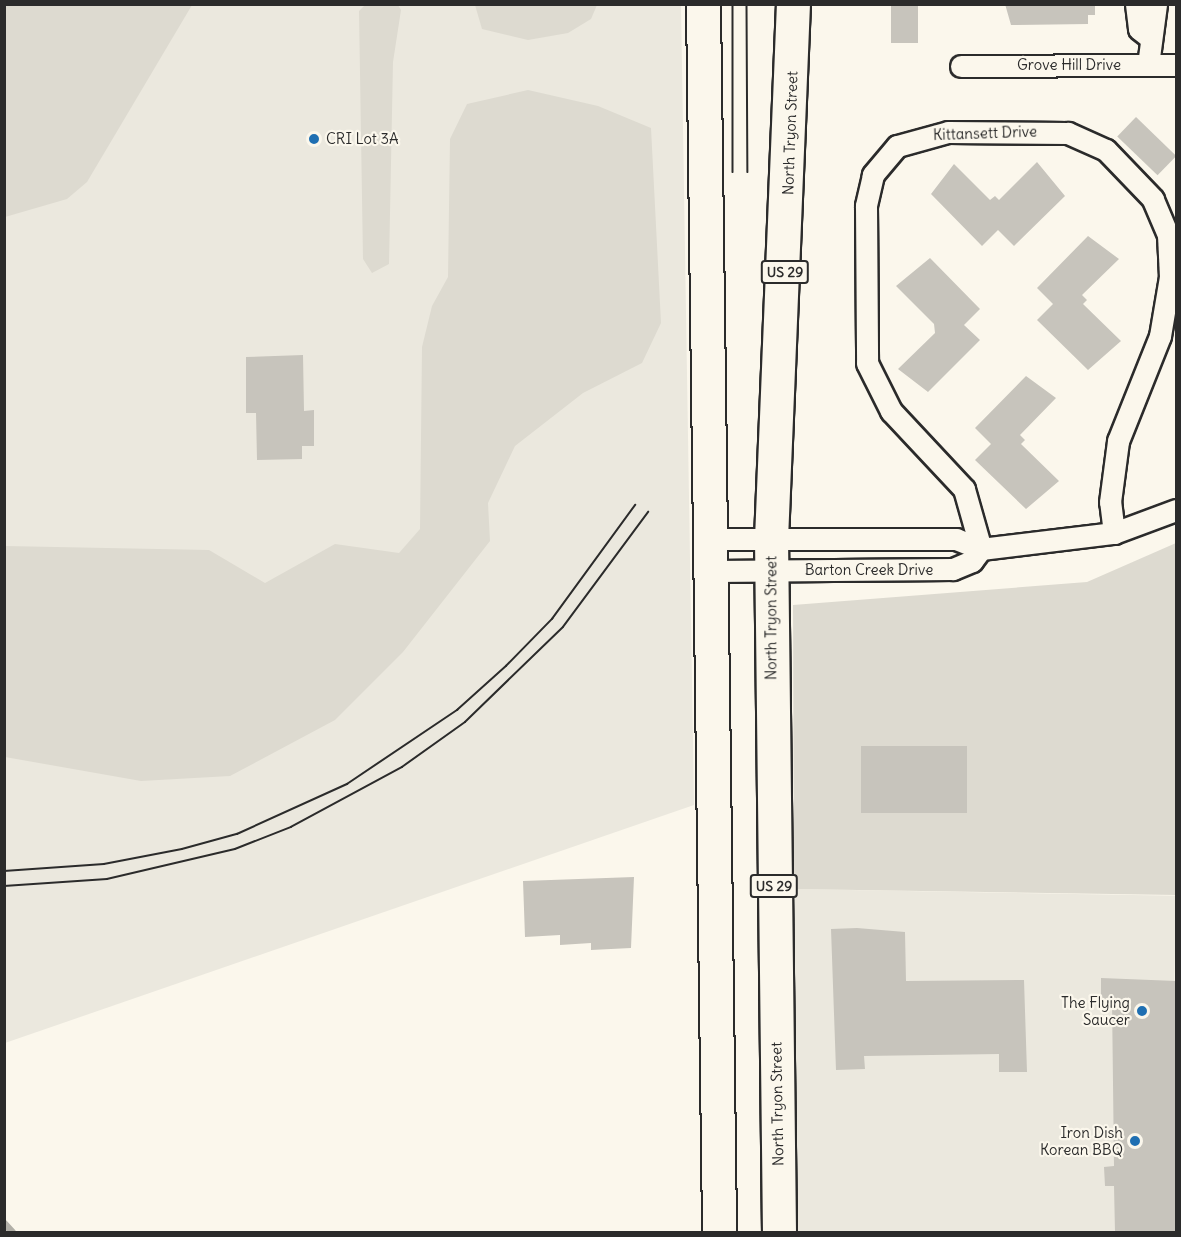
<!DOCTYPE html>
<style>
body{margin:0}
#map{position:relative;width:1181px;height:1237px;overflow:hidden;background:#fbf7ec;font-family:Delius,sans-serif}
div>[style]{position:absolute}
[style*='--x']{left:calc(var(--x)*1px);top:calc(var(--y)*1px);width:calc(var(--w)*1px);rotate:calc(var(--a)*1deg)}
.built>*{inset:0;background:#ebe8de;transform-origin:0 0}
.green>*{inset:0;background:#dddad0}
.stream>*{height:7px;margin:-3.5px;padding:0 3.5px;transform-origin:3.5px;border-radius:3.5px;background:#b1afa7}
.building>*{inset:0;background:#c7c4bc;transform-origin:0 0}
.roads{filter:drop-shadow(2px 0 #2b2b2b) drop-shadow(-2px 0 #2b2b2b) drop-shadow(0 2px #2b2b2b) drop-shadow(0 -2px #2b2b2b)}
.street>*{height:21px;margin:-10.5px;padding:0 10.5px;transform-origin:10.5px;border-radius:10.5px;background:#fbf7ec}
.primary>*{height:33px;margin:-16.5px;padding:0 16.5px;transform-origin:16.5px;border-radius:16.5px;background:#fbf7ec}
.tram>*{height:1.5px;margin:-0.75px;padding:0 0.75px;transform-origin:0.75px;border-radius:0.75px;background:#2b2b2b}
.dots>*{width:16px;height:16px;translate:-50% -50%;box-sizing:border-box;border:3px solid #fbf7ec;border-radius:50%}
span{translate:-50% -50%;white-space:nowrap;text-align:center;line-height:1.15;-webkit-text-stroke:4.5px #fbf7ec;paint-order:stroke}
.shield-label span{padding:2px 4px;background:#fbf7ec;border:2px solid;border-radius:4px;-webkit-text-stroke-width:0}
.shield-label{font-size:14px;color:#2b2b2b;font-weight:700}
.street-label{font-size:15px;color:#2b2b2b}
.poi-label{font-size:15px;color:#2b2b2b}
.left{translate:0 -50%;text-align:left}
.right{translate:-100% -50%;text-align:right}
.frame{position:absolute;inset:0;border:6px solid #2b2b2b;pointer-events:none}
</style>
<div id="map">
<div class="built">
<i style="clip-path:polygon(4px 5px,681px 5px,694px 805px,5px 1043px)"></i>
<i style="left:794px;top:889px;width:382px;height:343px;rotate:1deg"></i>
</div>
<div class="green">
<i style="clip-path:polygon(4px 5px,192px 5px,87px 182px,67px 199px,5px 217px)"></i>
<i style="clip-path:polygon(365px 5px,398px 5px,401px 10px,393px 62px,389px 264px,372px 273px,363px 259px,359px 11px)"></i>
<i style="clip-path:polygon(475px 5px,475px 4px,597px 5px,591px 19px,568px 33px,528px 40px,482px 29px)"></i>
<i style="clip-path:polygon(528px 90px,598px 106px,651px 128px,661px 323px,642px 363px,583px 393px,515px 446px,488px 503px,490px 541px,403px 652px,335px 720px,230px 776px,141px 781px,5px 757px,5px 546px,209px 550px,265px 583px,335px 544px,399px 553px,420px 529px,422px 347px,432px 306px,448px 277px,450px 139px,467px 104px)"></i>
<i style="clip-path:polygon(1176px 543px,1176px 895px,794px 889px,793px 605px,1087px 582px)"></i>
</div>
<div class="stream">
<i style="--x:4;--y:1223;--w:12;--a:48"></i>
</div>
<div class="building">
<i style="left:891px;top:4px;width:27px;height:39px"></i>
<i style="clip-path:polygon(1005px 4px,1095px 4px,1095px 15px,1088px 15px,1088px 24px,1011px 25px)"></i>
<i style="left:1136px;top:117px;width:56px;height:27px;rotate:44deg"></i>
<i style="clip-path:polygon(1037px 162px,1065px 196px,1014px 246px,998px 230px,982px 246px,931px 194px,954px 164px,990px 200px,995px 196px,999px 200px)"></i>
<i style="clip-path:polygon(1088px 236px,1119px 259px,1082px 295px,1087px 300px,1083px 304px,1121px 341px,1088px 370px,1037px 320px,1053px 304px,1037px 288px)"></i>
<i style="clip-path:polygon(930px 258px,980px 309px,964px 325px,980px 340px,928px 392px,898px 369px,935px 333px,934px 324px,896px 286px)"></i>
<i style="clip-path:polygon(303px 355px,304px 411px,314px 410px,314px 446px,302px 446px,302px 459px,257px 460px,256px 413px,246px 413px,246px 357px)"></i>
<i style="clip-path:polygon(1026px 376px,1056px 398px,1020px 435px,1025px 440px,1021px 444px,1059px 481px,1026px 509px,975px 460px,991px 444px,975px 428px)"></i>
<i style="left:967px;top:746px;width:67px;height:106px;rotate:90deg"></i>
<i style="clip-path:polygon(634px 877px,631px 948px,591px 950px,591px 943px,560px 945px,560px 935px,525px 937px,523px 881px)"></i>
<i style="clip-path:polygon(857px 928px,905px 932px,906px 981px,1024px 980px,1027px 1072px,999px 1072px,999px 1054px,864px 1056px,865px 1069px,836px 1070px,831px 929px)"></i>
<i style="clip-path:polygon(1101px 978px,1176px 981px,1176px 1232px,1115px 1232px,1114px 1186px,1105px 1186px,1104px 1167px,1114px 1166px,1112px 1000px,1101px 1000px)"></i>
</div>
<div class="roads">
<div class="street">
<i style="--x:1136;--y:4;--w:25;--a:83"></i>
<i style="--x:1139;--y:29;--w:11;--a:38"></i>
<i style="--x:1148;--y:65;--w:62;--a:-82.5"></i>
<i style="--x:961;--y:66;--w:215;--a:-0.3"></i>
<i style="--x:1114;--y:533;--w:31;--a:-97"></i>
<i style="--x:1110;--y:502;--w:62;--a:-82.5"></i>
<i style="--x:1118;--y:441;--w:113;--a:-68.2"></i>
<i style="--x:1160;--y:336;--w:60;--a:-80.4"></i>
<i style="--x:1170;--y:277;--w:42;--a:-92.7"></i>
<i style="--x:1168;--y:235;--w:39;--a:-113"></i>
<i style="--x:1153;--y:199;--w:68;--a:-133.8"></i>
<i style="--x:1106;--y:150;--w:42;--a:-155.9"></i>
<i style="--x:1068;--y:133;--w:120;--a:-179.5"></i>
<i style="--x:948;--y:132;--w:53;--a:164.6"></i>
<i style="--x:897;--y:146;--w:38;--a:130"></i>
<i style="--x:873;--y:175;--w:32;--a:103"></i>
<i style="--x:866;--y:206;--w:157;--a:89.6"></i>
<i style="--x:867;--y:363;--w:54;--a:63.4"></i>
<i style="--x:891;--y:411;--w:107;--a:46.9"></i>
<i style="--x:964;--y:489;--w:62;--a:74.2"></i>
<i style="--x:981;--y:549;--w:134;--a:-6.9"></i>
<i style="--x:1114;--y:533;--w:66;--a:-20.4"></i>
<i style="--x:713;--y:539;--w:243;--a:0"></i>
<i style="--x:956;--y:539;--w:27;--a:22"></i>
<i style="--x:981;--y:549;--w:15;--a:127"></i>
<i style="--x:972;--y:561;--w:21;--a:157"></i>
<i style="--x:953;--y:569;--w:239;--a:179.5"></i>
</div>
<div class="primary">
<i style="--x:703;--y:4;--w:1228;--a:89.25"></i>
<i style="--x:779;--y:1232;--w:693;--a:-90.66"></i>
<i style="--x:771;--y:539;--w:535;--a:-87.65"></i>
</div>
</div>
<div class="tram">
<i style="--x:733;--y:4;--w:168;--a:90"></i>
<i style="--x:747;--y:4;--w:168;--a:89.7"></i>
<i style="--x:4;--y:871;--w:100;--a:-4"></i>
<i style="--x:104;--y:864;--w:79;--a:-10.9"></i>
<i style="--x:182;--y:849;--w:57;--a:-15.3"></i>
<i style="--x:237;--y:834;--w:121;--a:-24.4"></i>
<i style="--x:347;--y:784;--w:133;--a:-33.9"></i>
<i style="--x:457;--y:710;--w:66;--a:-41.9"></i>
<i style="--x:506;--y:666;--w:66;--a:-45.6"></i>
<i style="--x:552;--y:619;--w:141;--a:-53.9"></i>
<i style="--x:4;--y:886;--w:103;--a:-3.9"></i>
<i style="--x:107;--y:879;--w:131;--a:-13.2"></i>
<i style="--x:235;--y:849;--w:60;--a:-21.4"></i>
<i style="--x:291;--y:827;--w:126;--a:-28.4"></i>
<i style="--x:402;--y:767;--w:77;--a:-35.5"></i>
<i style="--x:465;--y:722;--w:136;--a:-44.1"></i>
<i style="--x:563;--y:627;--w:143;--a:-53.5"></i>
</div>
<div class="dots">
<i style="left:314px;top:139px;background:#1f6fb2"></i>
<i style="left:1142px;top:1011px;background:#1f6fb2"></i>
<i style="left:1135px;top:1141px;background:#1f6fb2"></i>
</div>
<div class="shield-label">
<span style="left:785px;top:272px">US 29</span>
<span style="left:774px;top:886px">US 29</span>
</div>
<div class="street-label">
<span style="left:1069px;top:65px">Grove Hill Drive</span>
<span style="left:790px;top:133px;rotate:-88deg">North Tryon Street</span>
<span style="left:985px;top:133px;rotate:-2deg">Kittansett Drive</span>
<span style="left:869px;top:570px">Barton Creek Drive</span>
<span style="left:771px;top:618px;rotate:-90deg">North Tryon Street</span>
<span style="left:777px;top:1104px;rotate:-91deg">North Tryon Street</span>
</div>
<div class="poi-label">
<span class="left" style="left:326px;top:139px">CRI Lot 3A</span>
<span class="right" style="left:1130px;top:1011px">The Flying<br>Saucer</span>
<span class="right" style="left:1123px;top:1141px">Iron Dish<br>Korean BBQ</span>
</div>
<div class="frame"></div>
</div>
